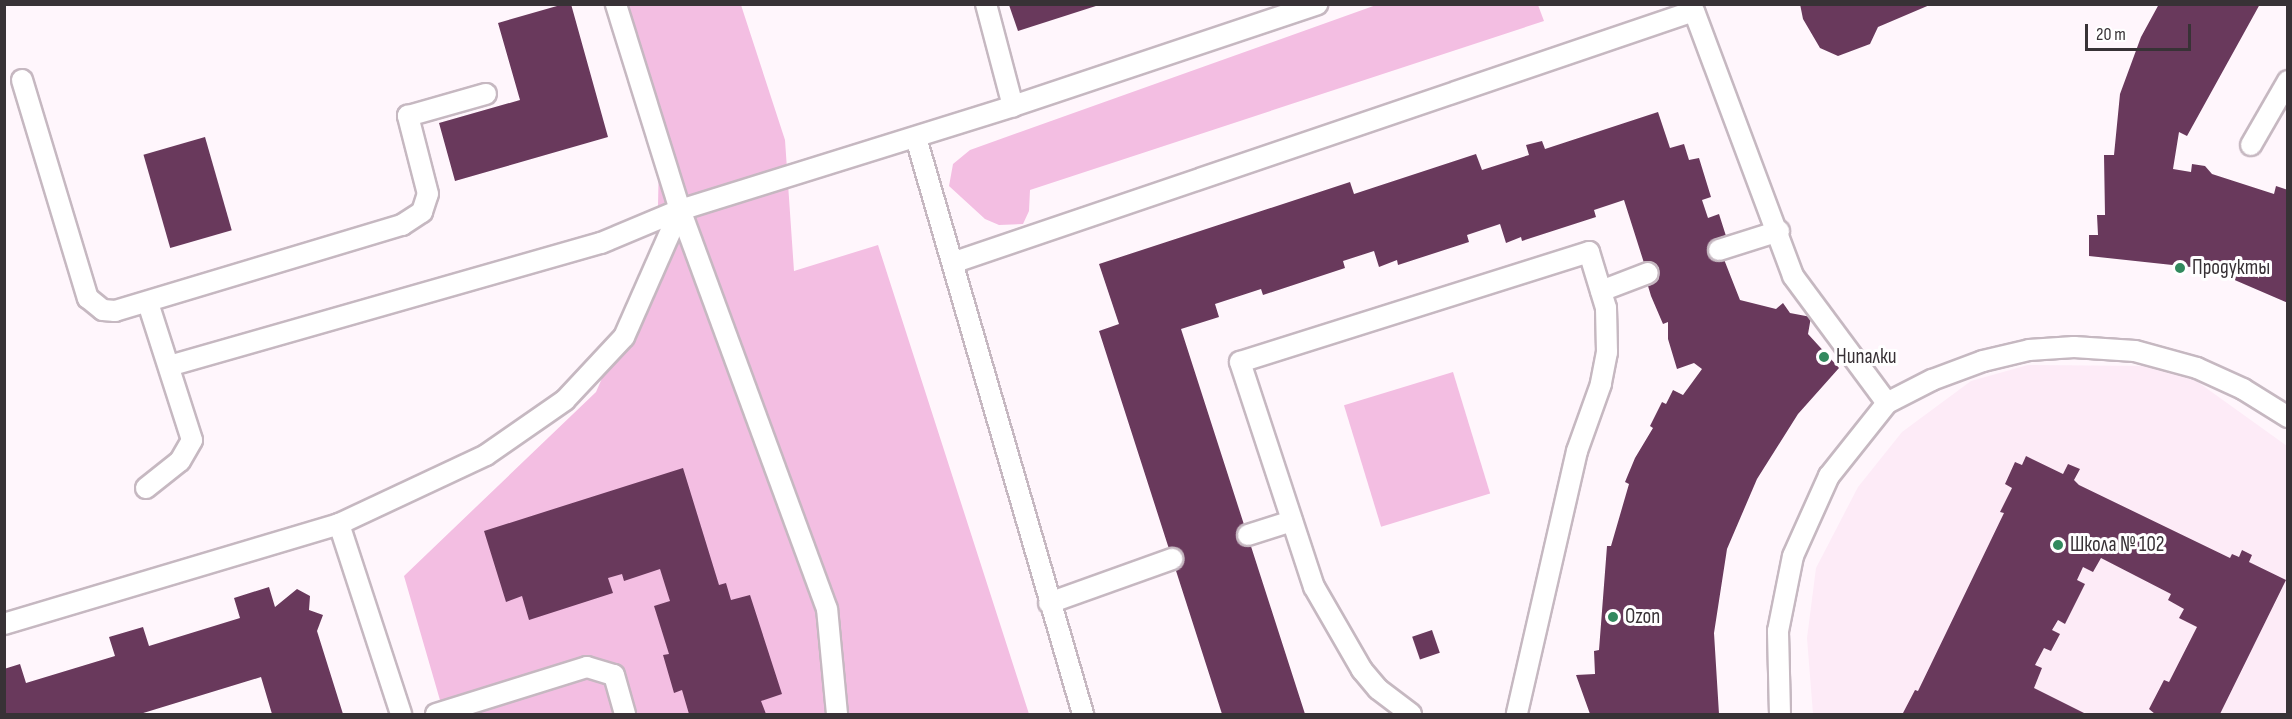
<!DOCTYPE html>
<meta charset="utf-8">
<style>
body{margin:0}
#map{position:relative;width:2292px;height:719px;overflow:hidden;background:#fff6fc;font-family:"Sofia Sans Condensed",sans-serif}
div>[style]{position:absolute}
[style*='--x']{left:calc(var(--x)*1px);top:calc(var(--y)*1px);width:calc(var(--w)*1px);rotate:calc(var(--a)*1deg)}
.built>*{inset:0;background:#fdebf7}
.green>*{inset:0;background:#f3bee2;transform-origin:0 0}
.building>*{inset:0;background:#69395c;transform-origin:0 0}
.roads{filter:drop-shadow(2px 0 #c6b8c1) drop-shadow(-2px 0 #c6b8c1) drop-shadow(0 2px #c6b8c1) drop-shadow(0 -2px #c6b8c1)}
.lane>*{height:20px;margin:-10px;padding:0 10px;transform-origin:10px;border-radius:10px;background:#fff}
.dots>*{width:16px;height:16px;translate:-50% -50%;box-sizing:border-box;border:3px solid #fff;border-radius:50%}
span{translate:-50% -50%;white-space:nowrap;text-align:center;line-height:1.15;-webkit-text-stroke:6px #fff;paint-order:stroke}
.poi-label{font-size:21px;color:#383236}
.left{translate:0 -50%;text-align:left}
.frame{position:absolute;inset:0;border:6px solid #383236;pointer-events:none}
.scale{position:absolute;left:2085px;top:24px;width:106px;height:27px;box-sizing:border-box;border:3px solid #383236;border-top:0;padding-left:8px;font-size:18px;line-height:21px;white-space:nowrap;color:#383236;-webkit-text-stroke:4px #fff;paint-order:stroke}
</style>
<div id="map">
<div class="built">
<i style="clip-path:polygon(2028px 365px,2150px 366px,2195px 380px,2287px 446px,2287px 714px,1813px 714px,1807px 638px,1816px 568px,1858px 487px,1902px 432px,1971px 381px)"></i>
</div>
<div class="green">
<i style="clip-path:polygon(1379px 4px,1538px 5px,1544px 21px,1030px 190px,1029px 211px,1023px 224px,999px 225px,985px 219px,949px 186px,953px 164px,970px 150px)"></i>
<i style="clip-path:polygon(628px 5px,741px 5px,785px 140px,794px 271px,878px 245px,1029px 714px,444px 714px,404px 576px,596px 392px,657px 252px,660px 111px)"></i>
<i style="left:1453px;top:372px;width:127px;height:114px;rotate:73deg"></i>
</div>
<div class="building">
<i style="clip-path:polygon(564px 4px,571px 4px,608px 137px,455px 181px,439px 123px,520px 100px,498px 23px)"></i>
<i style="clip-path:polygon(1800px 4px,1932px 4px,1878px 27px,1870px 44px,1838px 56px,1820px 48px,1803px 19px)"></i>
<i style="clip-path:polygon(2159px 4px,2260px 4px,2187px 136px,2179px 132px,2173px 169px,2191px 172px,2192px 164px,2205px 166px,2212px 174px,2274px 194px,2276px 186px,2288px 190px,2288px 303px,2230px 278px,2191px 267px,2089px 256px,2089px 235px,2098px 235px,2097px 215px,2105px 215px,2104px 155px,2114px 155px,2120px 94px,2141px 37px)"></i>
<i style="clip-path:polygon(1009px 5px,1099px 5px,1018px 31px)"></i>
<i style="clip-path:polygon(1658px 112px,1670px 148px,1684px 144px,1689px 160px,1699px 158px,1711px 197px,1702px 200px,1708px 218px,1719px 214px,1726px 236px,1716px 239px,1740px 300px,1776px 309px,1783px 303px,1790px 313px,1811px 317px,1808px 334px,1839px 368px,1798px 414px,1757px 479px,1727px 549px,1714px 633px,1719px 714px,1590px 714px,1576px 675px,1595px 674px,1594px 651px,1599px 650px,1607px 546px,1611px 546px,1629px 484px,1625px 482px,1635px 458px,1653px 428px,1650px 426px,1662px 402px,1666px 404px,1673px 390px,1683px 395px,1702px 369px,1694px 363px,1677px 369px,1668px 339px,1668px 322px,1663px 324px,1651px 296px,1648px 286px,1651px 285px,1624px 200px,1594px 210px,1596px 217px,1522px 241px,1521px 237px,1506px 243px,1500px 224px,1467px 235px,1469px 242px,1398px 265px,1397px 260px,1379px 267px,1374px 251px,1343px 261px,1345px 268px,1263px 295px,1261px 289px,1215px 304px,1219px 317px,1181px 329px,1305px 714px,1222px 714px,1099px 331px,1119px 324px,1099px 264px,1350px 182px,1354px 194px,1476px 154px,1482px 170px,1529px 155px,1526px 145px,1542px 141px,1545px 149px)"></i>
<i style="left:205px;top:137px;width:97px;height:64px;rotate:74deg"></i>
<i style="clip-path:polygon(2026px 456px,2063px 474px,2068px 464px,2080px 469px,2074px 480px,2079px 485px,2230px 558px,2232px 554px,2239px 557px,2242px 550px,2252px 555px,2249px 562px,2286px 580px,2220px 714px,2155px 714px,2149px 709px,2164px 680px,2169px 682px,2197px 627px,2179px 618px,2184px 609px,2168px 600px,2171px 594px,2101px 558px,2093px 572px,2083px 567px,2077px 580px,2085px 584px,2065px 624px,2058px 620px,2052px 630px,2060px 634px,2051px 651px,2044px 648px,2035px 665px,2042px 668px,2034px 688px,2086px 714px,1903px 713px,1915px 690px,1918px 691px,2004px 513px,2000px 512px,2012px 488px,2005px 484px,2015px 462px,2022px 465px)"></i>
<i style="clip-path:polygon(683px 468px,719px 585px,726px 583px,731px 600px,750px 595px,782px 694px,761px 701px,766px 714px,689px 714px,682px 690px,674px 693px,663px 655px,669px 654px,654px 606px,670px 601px,660px 569px,624px 581px,622px 574px,608px 578px,613px 593px,529px 620px,522px 596px,506px 602px,484px 531px)"></i>
<i style="clip-path:polygon(269px 587px,275px 607px,297px 589px,310px 596px,309px 610px,323px 615px,317px 631px,343px 714px,272px 714px,261px 677px,140px 714px,4px 714px,4px 669px,20px 664px,26px 683px,115px 656px,109px 637px,143px 627px,149px 646px,240px 618px,234px 598px)"></i>
<i style="left:1432px;top:630px;width:24px;height:21px;rotate:71deg"></i>
</div>
<div class="roads">
<div class="lane">
<i style="--x:986;--y:4;--w:106;--a:75.2"></i>
<i style="--x:1013;--y:106;--w:321;--a:-18.5"></i>
<i style="--x:22;--y:80;--w:228;--a:73.2"></i>
<i style="--x:88;--y:298;--w:19;--a:39"></i>
<i style="--x:103;--y:310;--w:12;--a:5"></i>
<i style="--x:115;--y:311;--w:300;--a:-16.7"></i>
<i style="--x:402;--y:225;--w:24;--a:-33"></i>
<i style="--x:422;--y:212;--w:19;--a:-72"></i>
<i style="--x:428;--y:194;--w:81;--a:-104.4"></i>
<i style="--x:408;--y:116;--w:81;--a:-15.8"></i>
<i style="--x:916;--y:138;--w:600;--a:73.83"></i>
<i style="--x:2251;--y:145;--w:74;--a:-60"></i>
<i style="--x:1719;--y:250;--w:63;--a:-17.6"></i>
<i style="--x:955;--y:262;--w:780;--a:-18.76"></i>
<i style="--x:1694;--y:11;--w:283;--a:69.5"></i>
<i style="--x:1793;--y:276;--w:158;--a:53.5"></i>
<i style="--x:1601;--y:291;--w:50;--a:-21"></i>
<i style="--x:169;--y:366;--w:449;--a:-15.9"></i>
<i style="--x:601;--y:243;--w:86;--a:-22.7"></i>
<i style="--x:680;--y:210;--w:216;--a:-107.3"></i>
<i style="--x:146;--y:488;--w:43;--a:-38.5"></i>
<i style="--x:180;--y:461;--w:24;--a:-60"></i>
<i style="--x:192;--y:440;--w:144;--a:-107.8"></i>
<i style="--x:339;--y:524;--w:162;--a:-25.1"></i>
<i style="--x:486;--y:455;--w:96;--a:-34.8"></i>
<i style="--x:565;--y:400;--w:86;--a:-46.9"></i>
<i style="--x:624;--y:337;--w:139;--a:-66.2"></i>
<i style="--x:1248;--y:535;--w:46;--a:-17.7"></i>
<i style="--x:1049;--y:603;--w:131;--a:-19.7"></i>
<i style="--x:4;--y:624;--w:350;--a:-16.6"></i>
<i style="--x:339;--y:524;--w:200;--a:71.9"></i>
<i style="--x:436;--y:714;--w:158;--a:-17.3"></i>
<i style="--x:587;--y:667;--w:28;--a:17"></i>
<i style="--x:614;--y:675;--w:41;--a:74.2"></i>
<i style="--x:837;--y:714;--w:105;--a:-95.4"></i>
<i style="--x:827;--y:609;--w:425;--a:-110.2"></i>
<i style="--x:680;--y:210;--w:349;--a:-17.3"></i>
<i style="--x:1411;--y:714;--w:41;--a:-142.9"></i>
<i style="--x:1378;--y:689;--w:25;--a:-130"></i>
<i style="--x:1362;--y:670;--w:96;--a:-120"></i>
<i style="--x:1314;--y:587;--w:237;--a:-108.2"></i>
<i style="--x:1240;--y:362;--w:366;--a:-17.5"></i>
<i style="--x:1589;--y:252;--w:59;--a:73.1"></i>
<i style="--x:1606;--y:308;--w:44;--a:88.7"></i>
<i style="--x:1607;--y:352;--w:33;--a:101"></i>
<i style="--x:1601;--y:384;--w:71;--a:109.7"></i>
<i style="--x:1577;--y:451;--w:270;--a:102.9"></i>
<i style="--x:1780;--y:714;--w:83;--a:-91.4"></i>
<i style="--x:1778;--y:631;--w:76;--a:-78.7"></i>
<i style="--x:1793;--y:556;--w:88;--a:-65.8"></i>
<i style="--x:1829;--y:476;--w:93;--a:-51.5"></i>
<i style="--x:1887;--y:403;--w:51;--a:-27.1"></i>
<i style="--x:1932;--y:380;--w:54;--a:-20.4"></i>
<i style="--x:1983;--y:361;--w:47;--a:-13.4"></i>
<i style="--x:2029;--y:350;--w:45;--a:-3.8"></i>
<i style="--x:2074;--y:347;--w:61;--a:3.8"></i>
<i style="--x:2135;--y:351;--w:64;--a:15.3"></i>
<i style="--x:2197;--y:368;--w:51;--a:24.5"></i>
<i style="--x:2243;--y:389;--w:53;--a:31.9"></i>
</div>
</div>
<div class="dots">
<i style="left:2180px;top:268px;background:#32895e"></i>
<i style="left:1824px;top:357px;background:#32895e"></i>
<i style="left:2058px;top:545px;background:#32895e"></i>
<i style="left:1613px;top:617px;background:#32895e"></i>
</div>
<div class="poi-label">
<span class="left" style="left:2192px;top:268px">Продукты</span>
<span class="left" style="left:1836px;top:357px">Нипалки</span>
<span class="left" style="left:2070px;top:545px">Школа № 102</span>
<span class="left" style="left:1625px;top:617px">Ozon</span>
</div>
<div class="frame"></div>
<div class="scale">20 m</div>
</div>
